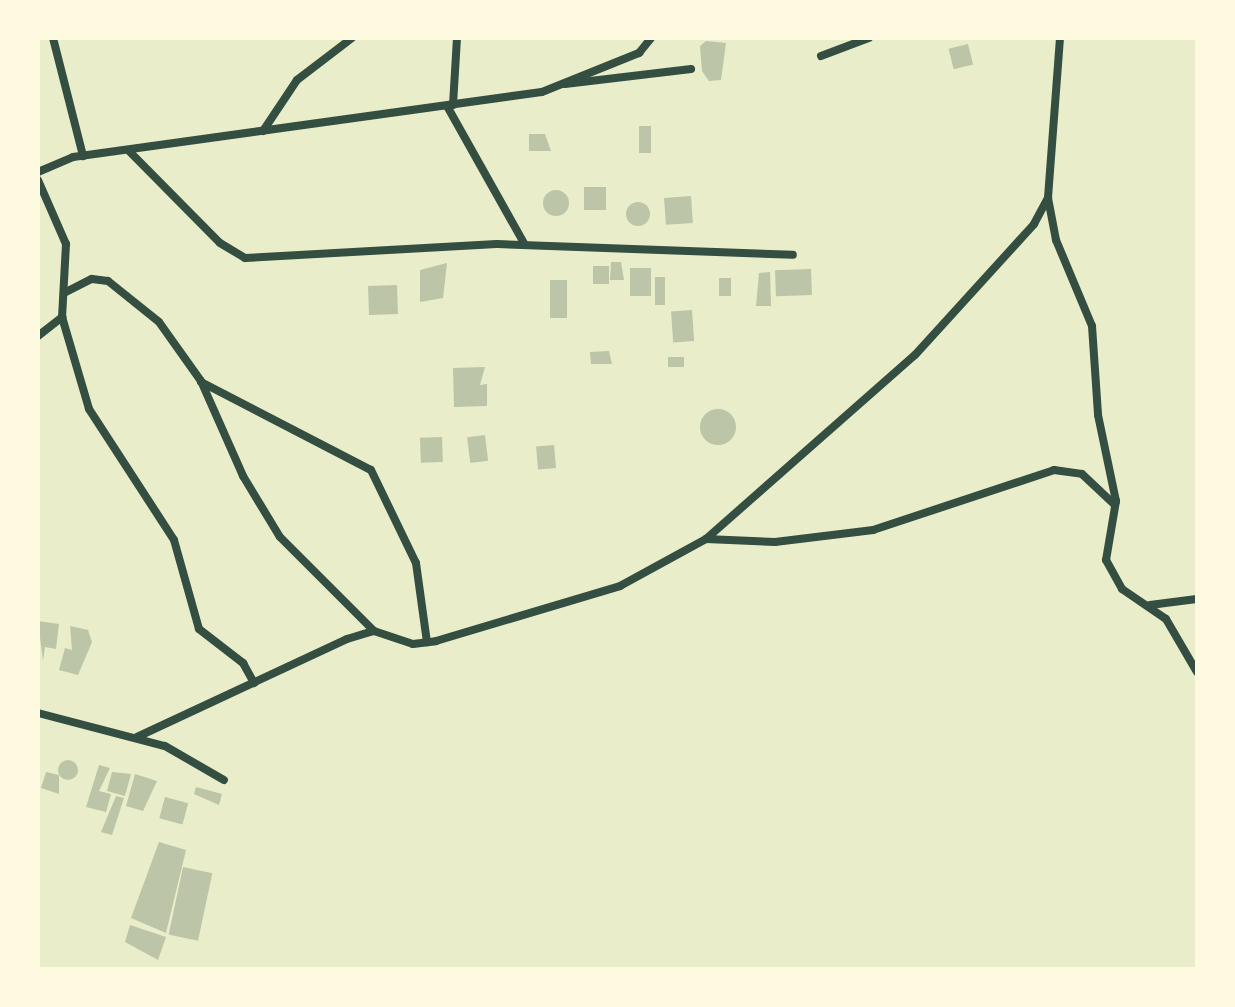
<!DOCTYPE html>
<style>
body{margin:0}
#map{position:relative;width:1235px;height:1007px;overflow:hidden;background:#e9edc9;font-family:Overpass,sans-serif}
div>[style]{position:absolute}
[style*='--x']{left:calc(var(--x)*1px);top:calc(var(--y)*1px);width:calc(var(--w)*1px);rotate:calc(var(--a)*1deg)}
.building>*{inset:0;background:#bcc5a7;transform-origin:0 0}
.round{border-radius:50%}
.minor>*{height:8px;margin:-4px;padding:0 4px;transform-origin:4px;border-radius:4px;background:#344e41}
span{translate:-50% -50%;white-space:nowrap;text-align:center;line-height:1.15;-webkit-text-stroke:6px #fefae0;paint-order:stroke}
.frame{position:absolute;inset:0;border:40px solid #fefae0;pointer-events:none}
</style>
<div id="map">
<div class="building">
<i style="clip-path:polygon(706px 41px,726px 43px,721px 80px,709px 81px,702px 71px,700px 46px)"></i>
<i style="left:968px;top:44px;width:21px;height:20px;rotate:76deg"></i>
<i style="left:639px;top:126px;width:12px;height:27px"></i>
<i style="clip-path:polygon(529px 134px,545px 134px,551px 151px,529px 151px)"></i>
<i style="left:584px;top:187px;width:22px;height:23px"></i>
<i class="round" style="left:543px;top:190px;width:26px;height:26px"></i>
<i style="left:691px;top:196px;width:27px;height:27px;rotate:86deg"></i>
<i class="round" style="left:626px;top:202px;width:24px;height:24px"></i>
<i style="clip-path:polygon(611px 262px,621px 262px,624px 280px,610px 280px)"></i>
<i style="clip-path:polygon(447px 263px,443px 298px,420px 302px,420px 270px)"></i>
<i style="left:593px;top:266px;width:16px;height:18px"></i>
<i style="left:630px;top:268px;width:21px;height:28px"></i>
<i style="left:811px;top:269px;width:26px;height:36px;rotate:88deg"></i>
<i style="clip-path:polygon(770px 272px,771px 306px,756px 306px,759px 273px)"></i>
<i style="left:655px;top:277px;width:10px;height:28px"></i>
<i style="left:719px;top:278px;width:12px;height:18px"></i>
<i style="left:550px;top:280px;width:17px;height:38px"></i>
<i style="left:397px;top:285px;width:29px;height:29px;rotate:88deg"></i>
<i style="left:692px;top:310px;width:31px;height:21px;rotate:86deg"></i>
<i style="clip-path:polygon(609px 351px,612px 364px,591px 364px,590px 352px)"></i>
<i style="left:668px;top:357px;width:16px;height:10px"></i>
<i style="clip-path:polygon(485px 367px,480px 385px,487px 384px,487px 406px,454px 407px,453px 368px)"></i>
<i class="round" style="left:700px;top:409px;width:36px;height:36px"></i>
<i style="left:485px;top:435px;width:26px;height:18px;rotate:83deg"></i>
<i style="left:442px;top:437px;width:25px;height:22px;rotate:88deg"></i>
<i style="left:554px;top:445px;width:23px;height:18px;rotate:85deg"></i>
<i style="clip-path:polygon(38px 621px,59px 624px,56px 649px,45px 647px,43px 661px)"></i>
<i style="clip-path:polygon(70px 626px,88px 630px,92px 642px,78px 675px,59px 670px,65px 648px,72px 650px)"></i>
<i class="round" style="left:58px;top:760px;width:20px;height:20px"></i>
<i style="clip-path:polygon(99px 765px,110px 768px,99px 791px,111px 794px,106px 812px,86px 807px)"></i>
<i style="clip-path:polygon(46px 772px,59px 775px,59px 794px,41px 788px)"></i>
<i style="clip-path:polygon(112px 772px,131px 774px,125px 796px,107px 791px)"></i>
<i style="clip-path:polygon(135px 774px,157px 781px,143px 811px,126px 806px)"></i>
<i style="clip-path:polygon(196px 787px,222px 794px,219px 805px,194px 794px)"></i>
<i style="clip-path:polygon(116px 796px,124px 798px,112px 835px,101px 832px)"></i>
<i style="left:165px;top:797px;width:24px;height:22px;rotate:15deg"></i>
<i style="clip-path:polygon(159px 842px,186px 850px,166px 933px,131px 918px)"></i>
<i style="left:183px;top:867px;width:30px;height:69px;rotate:12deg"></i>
<i style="clip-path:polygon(130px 925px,166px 937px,158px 960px,125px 942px)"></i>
</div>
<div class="minor">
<i style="--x:53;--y:38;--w:122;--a:75.7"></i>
<i style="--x:1060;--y:38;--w:160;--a:94.3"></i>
<i style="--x:1048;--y:198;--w:43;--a:79.2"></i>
<i style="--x:1056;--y:240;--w:93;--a:67.3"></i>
<i style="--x:1092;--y:326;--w:89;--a:86.1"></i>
<i style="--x:1098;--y:415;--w:88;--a:78.2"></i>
<i style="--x:1116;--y:501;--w:60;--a:99.6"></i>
<i style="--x:1106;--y:560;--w:33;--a:61"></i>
<i style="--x:1122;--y:589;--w:53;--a:34.3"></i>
<i style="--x:1166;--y:619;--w:61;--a:59.7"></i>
<i style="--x:821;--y:56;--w:51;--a:-20.6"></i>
<i style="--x:565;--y:84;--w:127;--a:-6.8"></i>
<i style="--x:453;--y:105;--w:67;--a:-86.6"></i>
<i style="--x:447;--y:106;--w:159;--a:60.7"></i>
<i style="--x:263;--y:131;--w:61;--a:-56.3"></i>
<i style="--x:297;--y:80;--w:69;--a:-37.4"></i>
<i style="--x:129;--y:151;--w:129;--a:45.3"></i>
<i style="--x:220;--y:243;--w:29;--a:31"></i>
<i style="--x:245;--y:258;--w:252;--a:-3.2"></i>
<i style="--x:497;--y:244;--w:296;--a:2.1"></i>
<i style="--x:38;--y:172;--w:38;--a:-23"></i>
<i style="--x:73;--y:157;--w:473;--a:-7.9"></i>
<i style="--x:542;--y:92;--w:105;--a:-21.9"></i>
<i style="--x:639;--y:53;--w:19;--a:-51"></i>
<i style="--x:38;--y:180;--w:70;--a:66.4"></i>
<i style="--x:66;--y:244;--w:73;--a:93.1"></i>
<i style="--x:62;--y:317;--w:96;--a:73.6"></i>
<i style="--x:89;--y:409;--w:156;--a:57"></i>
<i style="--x:174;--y:540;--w:92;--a:74.3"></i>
<i style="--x:199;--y:629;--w:56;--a:37.7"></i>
<i style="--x:243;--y:663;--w:23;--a:61"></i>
<i style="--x:64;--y:293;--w:31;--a:-27"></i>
<i style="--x:92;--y:279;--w:16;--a:7"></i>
<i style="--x:108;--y:281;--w:65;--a:38.8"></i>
<i style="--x:159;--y:322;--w:72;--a:54.6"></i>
<i style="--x:201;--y:381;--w:104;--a:66.1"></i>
<i style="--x:243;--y:476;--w:71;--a:58.8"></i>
<i style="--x:280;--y:537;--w:133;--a:45"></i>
<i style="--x:38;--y:336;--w:31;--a:-38"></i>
<i style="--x:201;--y:382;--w:191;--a:27.4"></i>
<i style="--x:371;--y:470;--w:103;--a:64.2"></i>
<i style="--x:416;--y:563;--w:80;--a:82.1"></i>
<i style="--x:706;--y:539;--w:69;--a:2.5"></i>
<i style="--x:775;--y:542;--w:99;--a:-7"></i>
<i style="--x:873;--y:530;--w:191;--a:-18.3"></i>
<i style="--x:1054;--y:470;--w:28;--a:8"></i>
<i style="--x:1082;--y:474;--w:45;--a:43.2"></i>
<i style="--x:1150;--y:605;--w:47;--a:-7.3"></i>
<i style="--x:38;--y:713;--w:131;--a:14.6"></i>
<i style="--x:165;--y:746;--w:68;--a:30"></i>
<i style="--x:137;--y:737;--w:232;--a:-25"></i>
<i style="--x:347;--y:639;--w:28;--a:-17"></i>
<i style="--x:374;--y:631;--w:41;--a:18.4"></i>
<i style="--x:413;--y:644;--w:23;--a:-7"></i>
<i style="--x:436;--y:641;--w:192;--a:-16.6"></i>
<i style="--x:620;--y:586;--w:98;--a:-28.7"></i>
<i style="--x:706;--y:539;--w:278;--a:-41.4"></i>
<i style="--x:915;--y:355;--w:177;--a:-47.7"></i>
<i style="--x:1034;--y:224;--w:30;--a:-62"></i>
</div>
<div class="frame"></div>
</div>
